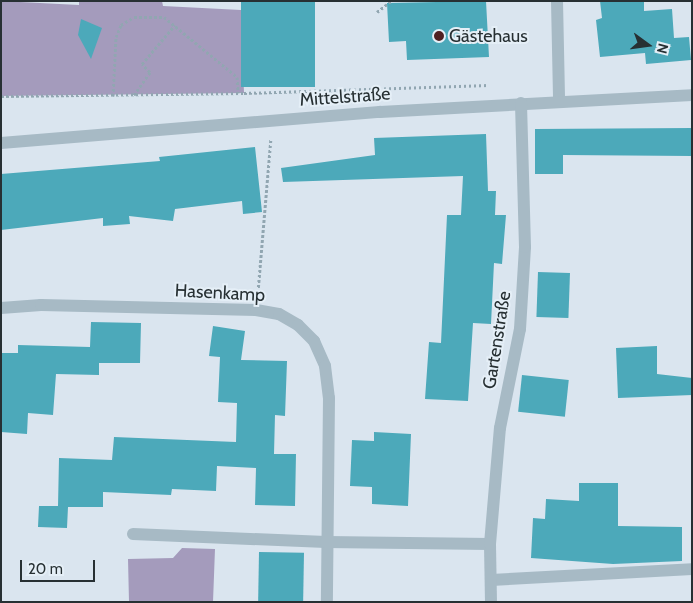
<!DOCTYPE html>
<meta charset="utf-8">
<style>
body{margin:0}
#map{position:relative;width:693px;height:603px;overflow:hidden;background:#dae5ef;font-family:Cabin,sans-serif}
div>[style]{position:absolute}
[style*='--x']{left:calc(var(--x)*1px);top:calc(var(--y)*1px);width:calc(var(--w)*1px);rotate:calc(var(--a)*1deg)}
.green>*{inset:0;background:#a49bbc}
.building>*{inset:0;background:#4ca9ba;transform-origin:0 0}
.path>*{height:3px;margin-top:-1.5px;transform-origin:0;background:repeating-linear-gradient(90deg,#91a6b1 0 2.5px,transparent 0 5px)}
.minor>*{height:12px;margin:-6px;padding:0 6px;transform-origin:6px;border-radius:6px;background:#a7bac5}
.dots>*{width:14px;height:14px;translate:-50% -50%;box-sizing:border-box;border:2px solid #e5eff7;border-radius:50%}
span{translate:-50% -50%;white-space:nowrap;text-align:center;line-height:1.15;-webkit-text-stroke:4px #e5eff7;paint-order:stroke}
.poi-label{font-size:18px;color:#273033}
.left{translate:0 -50%;text-align:left}
.street-label{font-size:18px;color:#273033}
.frame{position:absolute;inset:0;border:2px solid #273033;pointer-events:none}
.north{position:absolute;left:623px;top:20px;width:50px;height:50px;-webkit-text-stroke:4px #e5eff7;paint-order:stroke;rotate:104deg;font-size:14px;font-weight:700;line-height:20px;text-align:center;color:#273033}
.north::after{content:'';display:block;margin:auto;width:18px;height:22px;background:#273033;clip-path:polygon(50% 0,100% 100%,50% 72%,0 100%)}
.scale{position:absolute;left:20px;top:560px;width:75px;height:22px;box-sizing:border-box;border:2px solid #273033;border-top:0;padding-left:6px;font-size:15px;line-height:18px;white-space:nowrap;color:#273033;-webkit-text-stroke:4px #e5eff7;paint-order:stroke}
</style>
<div id="map">
<div class="green">
<i style="clip-path:polygon(1px 1px,79px 5px,79px 1px,162px 1px,163px 6px,241px 10px,244px 93px,1px 96px)"></i>
<i style="clip-path:polygon(182px 548px,215px 549px,213px 602px,129px 602px,128px 559px,173px 558px)"></i>
</div>
<div class="building">
<i style="left:241px;top:1px;width:74px;height:86px"></i>
<i style="clip-path:polygon(486px 1px,489px 57px,407px 60px,406px 41px,389px 42px,387px 3px)"></i>
<i style="clip-path:polygon(600px 1px,644px 1px,644px 11px,672px 9px,674px 38px,689px 37px,691px 60px,646px 64px,645px 53px,600px 57px,596px 20px,602px 18px)"></i>
<i style="clip-path:polygon(81px 19px,102px 28px,91px 59px,78px 35px)"></i>
<i style="clip-path:polygon(692px 128px,692px 156px,563px 155px,563px 174px,535px 174px,535px 129px)"></i>
<i style="clip-path:polygon(486px 134px,488px 191px,496px 191px,495px 215px,506px 215px,502px 264px,494px 263px,491px 324px,473px 323px,468px 401px,425px 399px,429px 342px,441px 343px,447px 215px,461px 215px,463px 176px,283px 182px,281px 168px,375px 155px,374px 138px)"></i>
<i style="clip-path:polygon(255px 147px,262px 212px,243px 214px,242px 201px,175px 209px,173px 221px,129px 216px,130px 224px,103px 226px,103px 218px,1px 230px,1px 174px,160px 161px,159px 157px)"></i>
<i style="left:538px;top:272px;width:32px;height:45px;rotate:2deg"></i>
<i style="clip-path:polygon(91px 322px,141px 323px,140px 363px,99px 363px,99px 375px,56px 374px,53px 415px,28px 413px,27px 434px,1px 432px,1px 353px,18px 353px,18px 345px,90px 347px)"></i>
<i style="clip-path:polygon(213px 326px,245px 331px,241px 360px,287px 361px,285px 416px,275px 415px,274px 454px,296px 454px,295px 506px,255px 505px,256px 468px,217px 466px,216px 491px,172px 489px,171px 495px,103px 492px,103px 507px,63px 507px,68px 507px,67px 528px,38px 527px,39px 506px,58px 506px,59px 458px,112px 460px,114px 437px,236px 442px,237px 403px,218px 402px,220px 357px,209px 356px)"></i>
<i style="clip-path:polygon(657px 346px,657px 374px,692px 378px,692px 395px,618px 398px,616px 348px)"></i>
<i style="left:522px;top:375px;width:47px;height:37px;rotate:6deg"></i>
<i style="clip-path:polygon(374px 432px,411px 434px,408px 506px,372px 504px,372px 487px,350px 486px,352px 440px,374px 441px)"></i>
<i style="clip-path:polygon(579px 483px,618px 483px,618px 526px,682px 527px,682px 561px,613px 564px,531px 558px,533px 518px,545px 519px,546px 499px,579px 501px)"></i>
<i style="left:259px;top:552px;width:45px;height:50px;rotate:1deg"></i>
</div>
<div class="path">
<i style="--x:377;--y:12;--w:18;--a:-38"></i>
<i style="--x:134;--y:95;--w:28;--a:-55"></i>
<i style="--x:150;--y:72;--w:11;--a:-135"></i>
<i style="--x:142;--y:64;--w:51;--a:-49.8"></i>
<i style="--x:1;--y:96;--w:243;--a:-0.7"></i>
<i style="--x:244;--y:93;--w:245;--a:-1.9"></i>
<i style="--x:113;--y:96;--w:59;--a:-87.1"></i>
<i style="--x:116;--y:37;--w:13;--a:-67"></i>
<i style="--x:121;--y:25;--w:15;--a:-32"></i>
<i style="--x:134;--y:17;--w:30;--a:0"></i>
<i style="--x:164;--y:17;--w:94;--a:39.4"></i>
<i style="--x:237;--y:77;--w:16;--a:86"></i>
<i style="--x:258;--y:292;--w:155;--a:-85.2"></i>
</div>
<div class="minor">
<i style="--x:557;--y:1;--w:99;--a:88.8"></i>
<i style="--x:1;--y:143;--w:380;--a:-4.7"></i>
<i style="--x:380;--y:112;--w:312;--a:-3.1"></i>
<i style="--x:1;--y:308;--w:40;--a:-4.3"></i>
<i style="--x:41;--y:305;--w:215;--a:1.3"></i>
<i style="--x:256;--y:310;--w:23;--a:10"></i>
<i style="--x:279;--y:314;--w:22;--a:30"></i>
<i style="--x:298;--y:325;--w:23;--a:45"></i>
<i style="--x:314;--y:341;--w:27;--a:66"></i>
<i style="--x:325;--y:366;--w:32;--a:83"></i>
<i style="--x:329;--y:398;--w:204;--a:90.6"></i>
<i style="--x:133;--y:534;--w:193;--a:2.4"></i>
<i style="--x:326;--y:542;--w:164;--a:0.7"></i>
<i style="--x:491;--y:580;--w:201;--a:-3.1"></i>
<i style="--x:491;--y:602;--w:58;--a:-91"></i>
<i style="--x:490;--y:544;--w:116;--a:-85.1"></i>
<i style="--x:500;--y:428;--w:101;--a:-78.6"></i>
<i style="--x:520;--y:329;--w:82;--a:-86.5"></i>
<i style="--x:525;--y:247;--w:144;--a:-91.6"></i>
</div>
<div class="dots">
<i style="left:439px;top:36px;background:#502021"></i>
</div>
<div class="poi-label">
<span class="left" style="left:449px;top:36px">Gästehaus</span>
</div>
<div class="street-label">
<span style="left:345px;top:97px;rotate:-4deg">Mittelstraße</span>
<span style="left:220px;top:293px;rotate:3deg">Hasenkamp</span>
<span style="left:497px;top:340px;rotate:-81deg">Gartenstraße</span>
</div>
<div class="frame"></div>
<div class="north">N</div>
<div class="scale">20 m</div>
</div>
